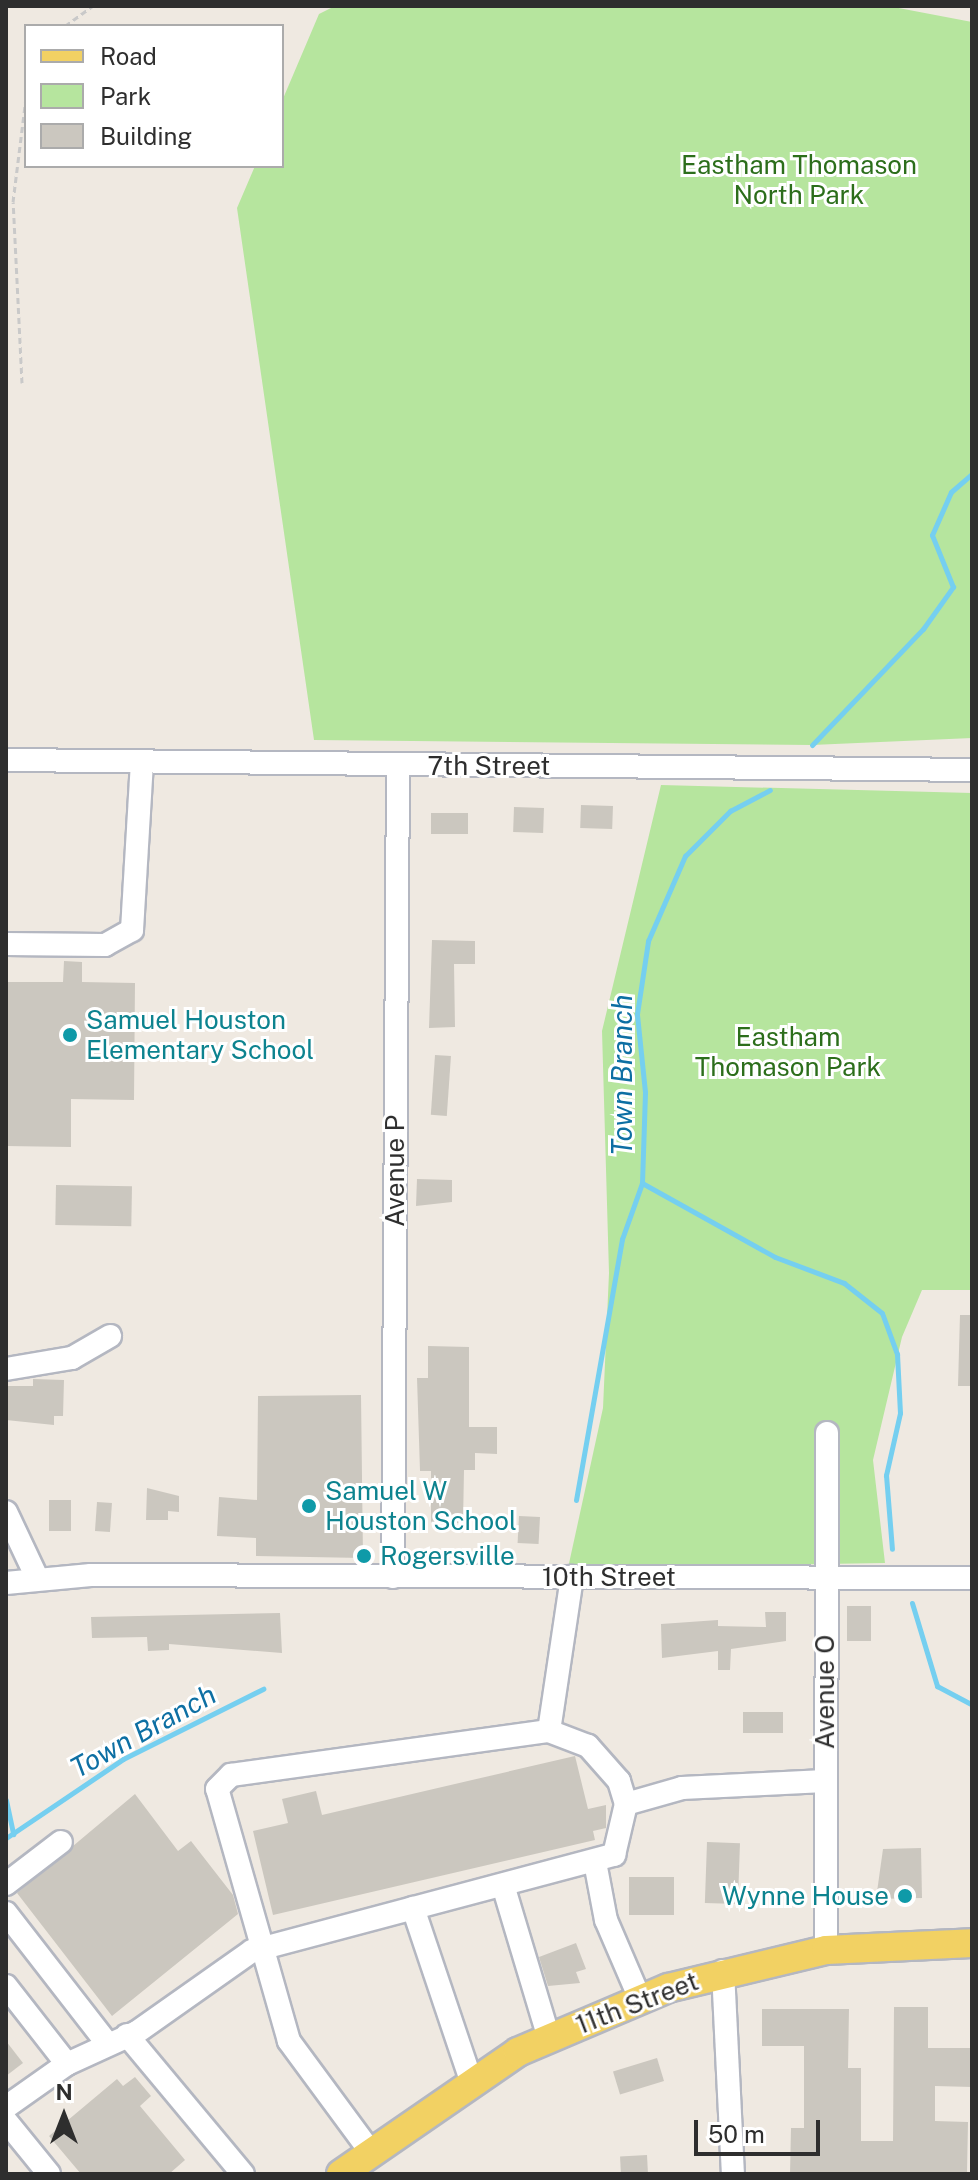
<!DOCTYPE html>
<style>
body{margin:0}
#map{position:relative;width:978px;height:2180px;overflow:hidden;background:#efe9e1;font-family:"Public Sans",sans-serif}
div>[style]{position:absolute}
.green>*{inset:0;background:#b6e59e}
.stream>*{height:5px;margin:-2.5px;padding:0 2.5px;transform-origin:2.5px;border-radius:2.5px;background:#75cff0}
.building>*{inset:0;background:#cbc7bf;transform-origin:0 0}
.path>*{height:3px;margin-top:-1.5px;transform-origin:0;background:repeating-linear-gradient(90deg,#c9c9c9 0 6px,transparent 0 10px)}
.roads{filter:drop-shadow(2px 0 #b4b7c1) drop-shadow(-2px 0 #b4b7c1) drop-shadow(0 2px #b4b7c1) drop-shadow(0 -2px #b4b7c1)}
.minor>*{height:22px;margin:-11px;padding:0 11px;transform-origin:11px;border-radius:11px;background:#fff}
.major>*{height:28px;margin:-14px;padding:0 14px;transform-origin:14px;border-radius:14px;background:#f2d163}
.dots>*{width:22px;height:22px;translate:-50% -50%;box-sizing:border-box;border:4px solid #fff;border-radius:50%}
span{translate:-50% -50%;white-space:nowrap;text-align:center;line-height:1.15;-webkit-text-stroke:6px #fff;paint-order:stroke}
.park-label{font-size:26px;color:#2c6e1b}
.street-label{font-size:26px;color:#2e2e2e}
.culture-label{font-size:26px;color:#0d838f}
.left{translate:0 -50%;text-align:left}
.right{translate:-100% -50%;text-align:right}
.water-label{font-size:28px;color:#0d6fa3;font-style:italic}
.frame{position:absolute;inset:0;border:8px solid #2e2e2e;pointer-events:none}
.legend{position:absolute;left:24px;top:24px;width:260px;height:144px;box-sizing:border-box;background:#fff;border:2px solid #ababab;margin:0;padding:10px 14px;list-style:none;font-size:24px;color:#2e2e2e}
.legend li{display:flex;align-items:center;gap:16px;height:40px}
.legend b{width:40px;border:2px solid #ababab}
.north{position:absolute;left:24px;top:2076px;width:80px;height:80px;-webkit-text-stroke:6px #fff;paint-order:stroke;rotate:0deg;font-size:22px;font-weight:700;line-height:32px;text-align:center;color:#2e2e2e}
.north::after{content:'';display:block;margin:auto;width:28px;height:36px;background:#2e2e2e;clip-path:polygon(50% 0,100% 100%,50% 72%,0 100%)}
.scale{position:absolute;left:694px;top:2120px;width:126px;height:36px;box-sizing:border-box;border:4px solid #2e2e2e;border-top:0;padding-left:10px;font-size:24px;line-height:28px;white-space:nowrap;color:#2e2e2e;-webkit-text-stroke:6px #fff;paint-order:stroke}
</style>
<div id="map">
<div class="green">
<i style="clip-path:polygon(335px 6px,888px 6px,972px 22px,972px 738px,812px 745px,314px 740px,237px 208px,255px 166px,282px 166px,282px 101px,319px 14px)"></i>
<i style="clip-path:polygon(661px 785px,972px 793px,972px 1290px,922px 1290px,902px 1337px,873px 1460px,885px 1563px,568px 1568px,603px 1408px,609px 1273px,602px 1031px)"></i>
</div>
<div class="stream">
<i style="left:812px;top:745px;width:161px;rotate:-46.3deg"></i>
<i style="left:923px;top:629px;width:52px;rotate:-54.5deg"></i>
<i style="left:953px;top:587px;width:56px;rotate:-112deg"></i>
<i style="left:932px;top:535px;width:47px;rotate:-66.2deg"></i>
<i style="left:951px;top:492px;width:28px;rotate:-41deg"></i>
<i style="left:642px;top:1183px;width:152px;rotate:29.1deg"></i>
<i style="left:775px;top:1257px;width:74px;rotate:20.6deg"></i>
<i style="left:844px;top:1283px;width:48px;rotate:38.3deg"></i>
<i style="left:882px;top:1313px;width:44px;rotate:69.9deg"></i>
<i style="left:897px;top:1354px;width:59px;rotate:87.1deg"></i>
<i style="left:900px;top:1413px;width:64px;rotate:102.7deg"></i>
<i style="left:886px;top:1475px;width:74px;rotate:85.4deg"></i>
<i style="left:576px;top:1500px;width:265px;rotate:-80deg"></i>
<i style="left:622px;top:1239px;width:59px;rotate:-70.3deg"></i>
<i style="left:642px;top:1183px;width:91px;rotate:-88.1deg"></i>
<i style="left:645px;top:1092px;width:78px;rotate:-95.9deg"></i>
<i style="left:637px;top:1014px;width:74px;rotate:-81.4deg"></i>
<i style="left:648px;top:941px;width:93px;rotate:-66.5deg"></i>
<i style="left:685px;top:856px;width:64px;rotate:-45deg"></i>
<i style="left:730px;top:811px;width:45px;rotate:-27.7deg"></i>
<i style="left:912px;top:1603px;width:87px;rotate:73.2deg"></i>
<i style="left:937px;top:1686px;width:40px;rotate:28deg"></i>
<i style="left:6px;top:1800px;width:35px;rotate:78deg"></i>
<i style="left:6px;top:1838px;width:141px;rotate:-34deg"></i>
<i style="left:123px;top:1759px;width:157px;rotate:-26.6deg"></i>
</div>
<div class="building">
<i style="left:581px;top:805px;width:32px;height:23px;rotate:2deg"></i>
<i style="left:514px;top:807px;width:30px;height:25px;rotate:2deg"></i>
<i style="left:431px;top:813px;width:37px;height:21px"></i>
<i style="clip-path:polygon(432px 940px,475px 941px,475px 964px,454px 964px,455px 1027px,429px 1028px)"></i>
<i style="clip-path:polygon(64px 961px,82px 962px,82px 982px,135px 983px,134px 1100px,71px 1099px,71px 1147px,6px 1146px,6px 982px,63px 982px)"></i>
<i style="left:435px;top:1055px;width:16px;height:60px;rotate:4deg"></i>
<i style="clip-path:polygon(417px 1179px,452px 1180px,452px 1202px,416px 1206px)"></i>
<i style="left:56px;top:1185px;width:76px;height:40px;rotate:1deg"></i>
<i style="clip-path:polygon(960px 1315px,972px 1315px,972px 1386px,958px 1386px)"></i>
<i style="clip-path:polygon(428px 1346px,469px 1347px,469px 1427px,497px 1427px,497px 1454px,475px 1453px,475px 1470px,464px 1470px,463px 1523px,431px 1523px,431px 1471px,420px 1471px,417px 1378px,428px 1378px)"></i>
<i style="clip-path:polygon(33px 1379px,64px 1380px,63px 1416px,54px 1416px,54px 1425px,6px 1420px,6px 1386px,33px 1386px)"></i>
<i style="clip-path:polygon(361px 1395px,363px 1558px,256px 1556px,256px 1538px,217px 1536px,219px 1497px,257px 1500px,258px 1396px)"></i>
<i style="clip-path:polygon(147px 1488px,179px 1496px,179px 1512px,168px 1511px,168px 1520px,146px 1520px)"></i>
<i style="left:49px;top:1500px;width:22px;height:31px"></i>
<i style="left:97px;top:1502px;width:15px;height:29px;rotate:4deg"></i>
<i style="left:519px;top:1516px;width:21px;height:27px;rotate:3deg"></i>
<i style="left:871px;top:1606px;width:35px;height:24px;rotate:90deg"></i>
<i style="clip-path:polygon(765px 1612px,786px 1612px,786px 1641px,731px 1649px,730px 1670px,718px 1670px,718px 1651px,662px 1658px,661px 1624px,718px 1620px,718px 1626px,766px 1627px)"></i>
<i style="clip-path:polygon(280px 1613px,282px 1653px,169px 1644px,169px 1650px,148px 1651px,147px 1637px,92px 1638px,91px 1617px)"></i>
<i style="left:783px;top:1712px;width:21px;height:40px;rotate:90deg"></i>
<i style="clip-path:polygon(575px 1756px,588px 1809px,606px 1805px,606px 1828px,593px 1831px,595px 1840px,273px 1915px,253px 1831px,288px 1823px,282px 1799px,316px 1791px,322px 1815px)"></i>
<i style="clip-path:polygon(135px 1794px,178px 1851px,191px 1841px,233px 1895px,238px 1914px,112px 2016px,17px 1893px)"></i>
<i style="left:707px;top:1842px;width:33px;height:61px;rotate:2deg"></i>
<i style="clip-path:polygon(921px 1848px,922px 1898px,876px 1899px,883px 1849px)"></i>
<i style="left:629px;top:1877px;width:45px;height:38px"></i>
<i style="clip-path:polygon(576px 1943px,586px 1969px,576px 1972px,580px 1983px,548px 1986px,539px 1957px)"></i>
<i style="clip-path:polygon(894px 2007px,928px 2007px,928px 2048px,972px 2048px,972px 2087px,935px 2086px,935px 2121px,968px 2122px,967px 2174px,790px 2174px,791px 2128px,804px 2128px,804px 2046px,762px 2046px,762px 2009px,849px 2009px,848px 2068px,861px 2068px,861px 2141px,893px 2141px)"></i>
<i style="clip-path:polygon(6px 2041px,23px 2063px,6px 2076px)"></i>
<i style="left:657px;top:2058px;width:24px;height:46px;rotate:73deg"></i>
<i style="clip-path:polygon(135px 2077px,151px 2096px,140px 2106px,185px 2160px,169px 2174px,81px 2174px,49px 2136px,117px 2079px,123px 2086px)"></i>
<i style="left:647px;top:2155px;width:19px;height:27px;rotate:87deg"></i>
</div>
<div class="path">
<i style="left:65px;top:26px;width:34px;rotate:-36deg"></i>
<i style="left:22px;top:383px;width:181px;rotate:-92.8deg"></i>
<i style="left:13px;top:202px;width:106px;rotate:-82.9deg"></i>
</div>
<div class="roads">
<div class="minor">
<i style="left:6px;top:760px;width:966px;rotate:0.59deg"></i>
<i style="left:6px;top:944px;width:99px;rotate:0.6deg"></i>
<i style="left:105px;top:945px;width:31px;rotate:-29deg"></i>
<i style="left:132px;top:930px;width:168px;rotate:-86.6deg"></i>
<i style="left:6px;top:1369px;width:67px;rotate:-9.5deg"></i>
<i style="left:72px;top:1358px;width:44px;rotate:-30.1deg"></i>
<i style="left:6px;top:1512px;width:73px;rotate:64.8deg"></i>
<i style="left:393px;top:1577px;width:811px;rotate:-89.65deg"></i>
<i style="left:6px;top:1583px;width:85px;rotate:-5.4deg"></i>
<i style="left:91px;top:1575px;width:881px;rotate:0.2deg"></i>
<i style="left:626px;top:1804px;width:58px;rotate:-15.9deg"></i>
<i style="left:682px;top:1788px;width:143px;rotate:-2.8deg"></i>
<i style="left:595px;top:1862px;width:59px;rotate:79.3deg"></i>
<i style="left:606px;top:1920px;width:86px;rotate:66.7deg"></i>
<i style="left:6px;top:1884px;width:69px;rotate:-37.4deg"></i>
<i style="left:503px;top:1885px;width:160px;rotate:73.3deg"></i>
<i style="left:413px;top:1908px;width:182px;rotate:71.4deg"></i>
<i style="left:6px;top:1913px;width:163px;rotate:52.2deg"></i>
<i style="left:826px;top:1950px;width:517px;rotate:-89.89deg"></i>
<i style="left:723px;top:1971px;width:203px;rotate:87.2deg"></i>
<i style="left:6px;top:1986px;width:99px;rotate:52deg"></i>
<i style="left:127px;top:2035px;width:181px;rotate:50.2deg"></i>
<i style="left:6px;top:2107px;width:75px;rotate:-35.2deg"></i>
<i style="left:67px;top:2064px;width:77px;rotate:-24.6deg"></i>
<i style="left:137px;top:2032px;width:141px;rotate:-35.2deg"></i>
<i style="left:252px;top:1951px;width:375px;rotate:-14.9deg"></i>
<i style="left:614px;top:1855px;width:52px;rotate:-76.8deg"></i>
<i style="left:626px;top:1804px;width:24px;rotate:-107deg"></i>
<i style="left:619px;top:1781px;width:47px;rotate:-131.5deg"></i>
<i style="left:588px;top:1746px;width:42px;rotate:-159deg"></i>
<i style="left:6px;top:2121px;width:68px;rotate:50.9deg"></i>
<i style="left:370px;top:2151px;width:137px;rotate:-126.4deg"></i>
<i style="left:289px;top:2041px;width:262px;rotate:-105.9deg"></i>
<i style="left:217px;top:1789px;width:20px;rotate:-45deg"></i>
<i style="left:231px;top:1775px;width:321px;rotate:-7.9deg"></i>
<i style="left:549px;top:1731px;width:156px;rotate:-81.5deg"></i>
</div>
<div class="major">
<i style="left:341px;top:2174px;width:215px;rotate:-34.6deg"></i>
<i style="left:518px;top:2052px;width:163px;rotate:-23.1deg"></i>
<i style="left:668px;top:1988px;width:163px;rotate:-13.5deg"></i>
<i style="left:826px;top:1950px;width:146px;rotate:-2.7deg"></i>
</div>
</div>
<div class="dots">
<i style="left:70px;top:1035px;background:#0f9aa8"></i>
<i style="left:309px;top:1506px;background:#0f9aa8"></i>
<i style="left:364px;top:1556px;background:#0f9aa8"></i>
<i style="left:905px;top:1896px;background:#0f9aa8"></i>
</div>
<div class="park-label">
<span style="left:799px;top:180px">Eastham Thomason<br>North Park</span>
<span style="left:788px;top:1052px">Eastham<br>Thomason Park</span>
</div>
<div class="street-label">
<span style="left:489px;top:766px">7th Street</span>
<span style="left:395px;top:1171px;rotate:-90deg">Avenue P</span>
<span style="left:609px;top:1577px">10th Street</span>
<span style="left:825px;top:1692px;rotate:-90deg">Avenue O</span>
<span style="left:637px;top:2003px;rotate:-21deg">11th Street</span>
</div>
<div class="culture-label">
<span class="left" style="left:86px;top:1035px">Samuel Houston<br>Elementary School</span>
<span class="left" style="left:325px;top:1506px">Samuel W<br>Houston School</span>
<span class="left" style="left:380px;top:1556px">Rogersville</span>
<span class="right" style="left:889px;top:1896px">Wynne House</span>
</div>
<div class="water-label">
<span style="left:622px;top:1075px;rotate:-90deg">Town Branch</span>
<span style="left:143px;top:1731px;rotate:-29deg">Town Branch</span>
</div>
<div class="frame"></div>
<ul class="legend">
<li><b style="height:10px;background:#f2d163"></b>Road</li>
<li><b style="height:22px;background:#b6e59e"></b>Park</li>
<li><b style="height:22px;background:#cbc7bf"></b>Building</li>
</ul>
<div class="north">N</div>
<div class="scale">50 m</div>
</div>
